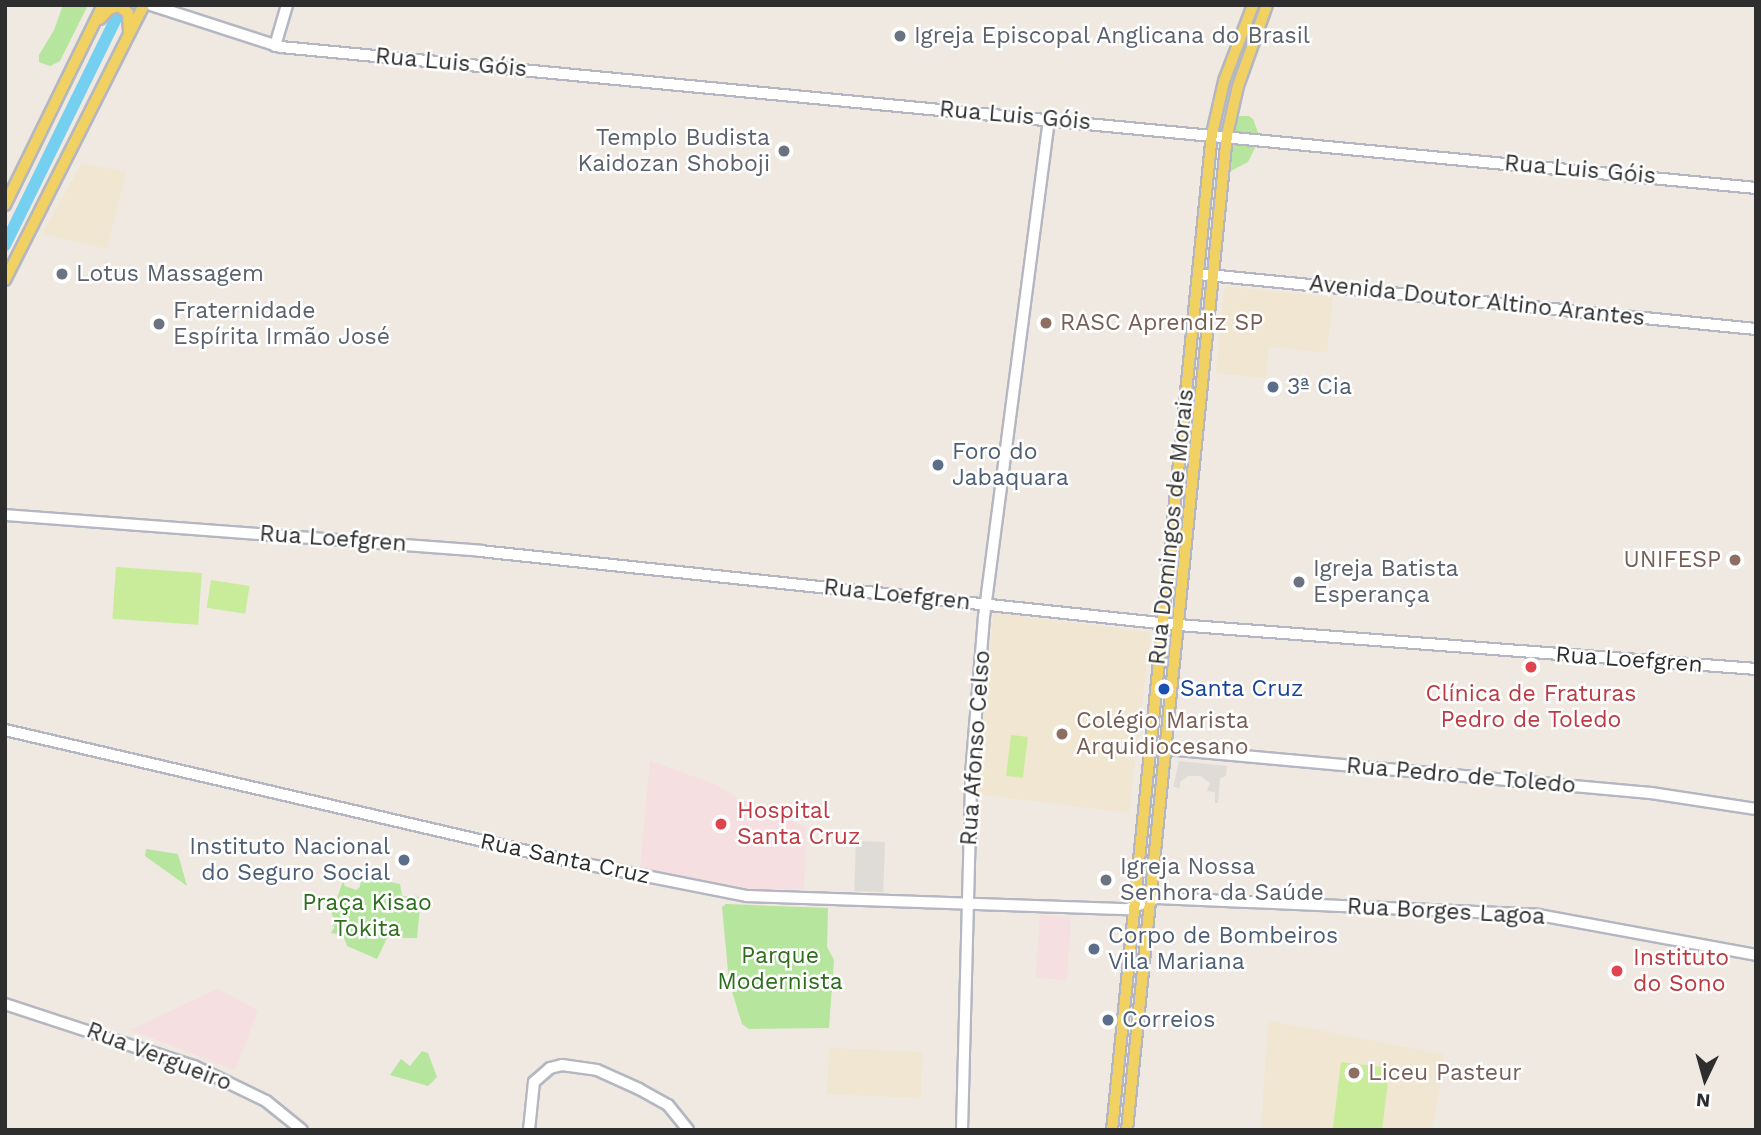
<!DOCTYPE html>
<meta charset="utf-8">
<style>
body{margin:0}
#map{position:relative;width:1761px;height:1135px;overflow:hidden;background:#efe9e1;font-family:"Work Sans",sans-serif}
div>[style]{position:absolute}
.education>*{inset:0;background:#f0e6d1;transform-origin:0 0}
.medical>*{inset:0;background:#f5dfe0;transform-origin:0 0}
.green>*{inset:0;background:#b6e59e}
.pitch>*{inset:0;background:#c9ec9a;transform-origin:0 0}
.plaza>*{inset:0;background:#dfdcd8;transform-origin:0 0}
.river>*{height:12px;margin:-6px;padding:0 6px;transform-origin:6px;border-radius:6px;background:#75cff0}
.roads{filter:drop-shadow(2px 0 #b4b7c1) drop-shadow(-2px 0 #b4b7c1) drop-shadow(0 2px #b4b7c1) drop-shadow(0 -2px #b4b7c1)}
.secondary>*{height:10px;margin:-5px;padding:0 5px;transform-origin:5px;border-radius:5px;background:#fff}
.primary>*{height:10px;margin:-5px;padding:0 5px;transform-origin:5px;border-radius:5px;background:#f2d163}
.dots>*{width:19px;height:19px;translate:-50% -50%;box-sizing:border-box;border:4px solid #fff;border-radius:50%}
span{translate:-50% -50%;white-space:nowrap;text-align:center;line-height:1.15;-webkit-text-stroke:5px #fff;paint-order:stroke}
.worship-label{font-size:23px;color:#5b616d}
.left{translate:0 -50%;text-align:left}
.right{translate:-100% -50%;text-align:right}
.street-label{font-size:23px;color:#2e2e2e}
.education-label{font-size:23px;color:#785e54}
.service-label{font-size:23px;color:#4e5e75}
.transit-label{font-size:23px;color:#164399}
.health-label{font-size:23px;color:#be3a42}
.park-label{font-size:23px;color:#2c6e1b}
.frame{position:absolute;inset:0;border:7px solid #2e2e2e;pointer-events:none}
.north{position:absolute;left:1670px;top:1044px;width:70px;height:70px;-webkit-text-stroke:5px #fff;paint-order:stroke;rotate:185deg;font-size:19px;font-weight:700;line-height:28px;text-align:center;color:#2e2e2e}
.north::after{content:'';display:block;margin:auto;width:24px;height:32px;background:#2e2e2e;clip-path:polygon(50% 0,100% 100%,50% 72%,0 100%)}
</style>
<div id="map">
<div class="education">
<i style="clip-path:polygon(82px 163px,126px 172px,107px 249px,42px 234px)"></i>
<i style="clip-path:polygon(1227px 287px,1333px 297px,1327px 353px,1269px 347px,1266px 378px,1216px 373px,1224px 289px)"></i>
<i style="left:994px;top:613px;width:158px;height:182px;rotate:7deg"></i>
<i style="clip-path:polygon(1271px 1021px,1442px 1054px,1445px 1060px,1432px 1130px,1261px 1130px,1268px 1023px)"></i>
<i style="clip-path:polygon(832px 1048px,922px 1052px,921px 1098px,827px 1094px,829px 1049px)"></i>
</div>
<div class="medical">
<i style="clip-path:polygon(650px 761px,717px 785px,739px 799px,806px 827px,804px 889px,760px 890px,640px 868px)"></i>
<i style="left:1040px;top:915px;width:31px;height:63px;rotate:4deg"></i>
<i style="clip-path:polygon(217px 989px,258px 1010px,235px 1070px,131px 1030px)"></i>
</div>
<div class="green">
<i style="clip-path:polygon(63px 5px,88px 5px,60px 61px,50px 66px,39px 62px,39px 55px,54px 30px)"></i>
<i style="clip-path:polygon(1233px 116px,1249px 116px,1253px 119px,1260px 138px,1248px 162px,1227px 173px)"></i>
<i style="clip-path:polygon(146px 849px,178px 854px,187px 886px,145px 856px)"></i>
<i style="clip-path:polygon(361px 876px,400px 884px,402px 896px,421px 897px,417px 938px,387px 938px,377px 959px,347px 946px,343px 935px,331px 933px,334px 928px,332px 913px,343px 881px,345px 886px,356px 890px,360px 887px)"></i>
<i style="clip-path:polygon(726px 904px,828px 908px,827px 947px,834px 960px,829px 1028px,749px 1029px,742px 1024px,729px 982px,722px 907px)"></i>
<i style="clip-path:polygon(422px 1051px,428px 1053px,437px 1077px,428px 1086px,390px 1075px,401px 1059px,410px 1066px)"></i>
</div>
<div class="pitch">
<i style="left:116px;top:567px;width:86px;height:52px;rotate:4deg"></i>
<i style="left:211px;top:580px;width:39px;height:28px;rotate:9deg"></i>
<i style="left:1011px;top:735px;width:17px;height:41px;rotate:7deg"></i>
<i style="left:1341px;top:1062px;width:49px;height:68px;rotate:7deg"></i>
</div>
<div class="plaza">
<i style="clip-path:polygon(1179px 761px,1227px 766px,1226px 776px,1220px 778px,1218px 803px,1215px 803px,1215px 792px,1207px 791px,1210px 783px,1200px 776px,1188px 776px,1180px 782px,1180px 788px,1173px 787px)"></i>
<i style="left:856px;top:841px;width:29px;height:50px;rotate:2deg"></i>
</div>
<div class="river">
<i style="left:5px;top:245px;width:253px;rotate:-63.9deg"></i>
</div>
<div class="roads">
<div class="secondary">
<i style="left:151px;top:5px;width:137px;rotate:17.9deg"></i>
<i style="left:281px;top:47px;width:1482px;rotate:5.46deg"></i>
<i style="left:275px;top:46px;width:43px;rotate:-73.7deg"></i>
<i style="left:1198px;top:274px;width:561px;rotate:5.63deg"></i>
<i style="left:5px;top:515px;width:476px;rotate:4.3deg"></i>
<i style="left:480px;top:551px;width:702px;rotate:6.05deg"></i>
<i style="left:1178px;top:625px;width:580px;rotate:4.35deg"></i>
<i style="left:5px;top:730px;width:575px;rotate:13.07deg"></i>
<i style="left:565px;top:860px;width:186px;rotate:11.2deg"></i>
<i style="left:747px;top:896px;width:381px;rotate:2deg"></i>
<i style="left:1128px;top:909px;width:31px;rotate:-21deg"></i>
<i style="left:1157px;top:898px;width:382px;rotate:2.5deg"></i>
<i style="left:1539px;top:915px;width:221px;rotate:10.4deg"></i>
<i style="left:1166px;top:749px;width:487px;rotate:5.2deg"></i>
<i style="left:1651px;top:793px;width:106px;rotate:8.7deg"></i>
<i style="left:5px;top:1004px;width:199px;rotate:18.2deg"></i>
<i style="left:194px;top:1066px;width:80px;rotate:25.9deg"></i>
<i style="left:266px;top:1101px;width:46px;rotate:38.9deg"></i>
<i style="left:529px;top:1130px;width:48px;rotate:-84.1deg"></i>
<i style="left:534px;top:1082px;width:21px;rotate:-41deg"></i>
<i style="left:550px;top:1068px;width:12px;rotate:-14deg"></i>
<i style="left:562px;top:1065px;width:35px;rotate:8deg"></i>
<i style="left:597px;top:1070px;width:46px;rotate:24.3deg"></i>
<i style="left:639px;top:1089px;width:33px;rotate:29deg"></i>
<i style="left:668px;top:1105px;width:32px;rotate:51deg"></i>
<i style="left:962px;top:1130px;width:355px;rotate:-88.5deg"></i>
<i style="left:971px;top:775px;width:159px;rotate:-85.3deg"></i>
<i style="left:984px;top:617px;width:502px;rotate:-82.56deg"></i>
</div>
<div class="primary">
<i style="left:100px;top:19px;width:13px;rotate:-48deg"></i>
<i style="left:109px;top:9px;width:10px;rotate:-17deg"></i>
<i style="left:119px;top:6px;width:11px;rotate:38deg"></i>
<i style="left:128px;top:13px;width:18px;rotate:87deg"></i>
<i style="left:5px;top:205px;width:223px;rotate:-63.9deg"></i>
<i style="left:5px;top:280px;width:308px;rotate:-63.2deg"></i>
<i style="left:1112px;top:1130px;width:1001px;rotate:-84.27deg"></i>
<i style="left:1212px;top:134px;width:54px;rotate:-77.2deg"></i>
<i style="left:1224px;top:81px;width:81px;rotate:-69.1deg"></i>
<i style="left:1127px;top:1130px;width:1000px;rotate:-84.26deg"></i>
<i style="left:1227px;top:135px;width:50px;rotate:-77.3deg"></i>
<i style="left:1238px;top:86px;width:86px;rotate:-70.3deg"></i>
</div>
</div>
<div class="dots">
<i style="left:900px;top:36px;background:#6b7280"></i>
<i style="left:784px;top:151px;background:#6b7280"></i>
<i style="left:62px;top:274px;background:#6b7280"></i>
<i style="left:1046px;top:323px;background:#8d6e63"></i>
<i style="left:159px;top:324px;background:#6b7280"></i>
<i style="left:1273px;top:387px;background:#5c6f8a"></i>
<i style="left:938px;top:465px;background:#5c6f8a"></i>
<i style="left:1735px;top:560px;background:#8d6e63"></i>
<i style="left:1299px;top:582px;background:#6b7280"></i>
<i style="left:1531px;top:667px;background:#e0444e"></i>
<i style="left:1164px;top:689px;background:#1a4fb4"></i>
<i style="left:1062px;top:734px;background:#8d6e63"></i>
<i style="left:721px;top:824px;background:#e0444e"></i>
<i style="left:404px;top:860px;background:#5c6f8a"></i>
<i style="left:1106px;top:880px;background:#6b7280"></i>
<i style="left:1094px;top:949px;background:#5c6f8a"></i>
<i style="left:1617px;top:971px;background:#e0444e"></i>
<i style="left:1108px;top:1020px;background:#5c6f8a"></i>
<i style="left:1354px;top:1073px;background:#8d6e63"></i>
</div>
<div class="worship-label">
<span class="left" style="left:914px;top:36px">Igreja Episcopal Anglicana do Brasil</span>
<span class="right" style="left:770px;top:151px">Templo Budista<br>Kaidozan Shoboji</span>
<span class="left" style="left:76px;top:274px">Lotus Massagem</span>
<span class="left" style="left:173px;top:324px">Fraternidade<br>Espírita Irmão José</span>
<span class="left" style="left:1313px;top:582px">Igreja Batista<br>Esperança</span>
<span class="left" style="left:1120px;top:880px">Igreja Nossa<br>Senhora da Saúde</span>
</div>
<div class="street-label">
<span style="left:451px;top:63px;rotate:5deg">Rua Luis Góis</span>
<span style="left:1015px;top:116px;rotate:5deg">Rua Luis Góis</span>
<span style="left:1580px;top:170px;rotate:5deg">Rua Luis Góis</span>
<span style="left:1477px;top:301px;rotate:6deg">Avenida Doutor Altino Arantes</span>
<span style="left:1172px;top:527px;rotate:-84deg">Rua Domingos de Morais</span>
<span style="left:333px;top:539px;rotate:4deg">Rua Loefgren</span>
<span style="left:897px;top:595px;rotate:6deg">Rua Loefgren</span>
<span style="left:1629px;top:660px;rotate:4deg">Rua Loefgren</span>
<span style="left:976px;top:748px;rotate:-86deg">Rua Afonso Celso</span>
<span style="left:1461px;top:776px;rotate:5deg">Rua Pedro de Toledo</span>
<span style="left:565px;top:859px;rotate:12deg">Rua Santa Cruz</span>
<span style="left:1446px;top:912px;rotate:3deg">Rua Borges Lagoa</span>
<span style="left:159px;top:1057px;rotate:21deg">Rua Vergueiro</span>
</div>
<div class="education-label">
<span class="left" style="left:1060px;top:323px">RASC Aprendiz SP</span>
<span class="right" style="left:1721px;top:560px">UNIFESP</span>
<span class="left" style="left:1076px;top:734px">Colégio Marista<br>Arquidiocesano</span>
<span class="left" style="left:1368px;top:1073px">Liceu Pasteur</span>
</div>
<div class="service-label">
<span class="left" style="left:1287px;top:387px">3ª Cia</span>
<span class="left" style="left:952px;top:465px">Foro do<br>Jabaquara</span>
<span class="right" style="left:390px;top:860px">Instituto Nacional<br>do Seguro Social</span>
<span class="left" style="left:1108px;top:949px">Corpo de Bombeiros<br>Vila Mariana</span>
<span class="left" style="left:1122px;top:1020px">Correios</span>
</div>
<div class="transit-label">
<span class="left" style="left:1180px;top:689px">Santa Cruz</span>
</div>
<div class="health-label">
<span style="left:1531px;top:707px">Clínica de Fraturas<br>Pedro de Toledo</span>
<span class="left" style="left:737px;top:824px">Hospital<br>Santa Cruz</span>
<span class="left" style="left:1633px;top:971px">Instituto<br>do Sono</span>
</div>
<div class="park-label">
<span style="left:367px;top:916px">Praça Kisao<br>Tokita</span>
<span style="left:780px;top:969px">Parque<br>Modernista</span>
</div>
<div class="frame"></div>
<div class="north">N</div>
</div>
